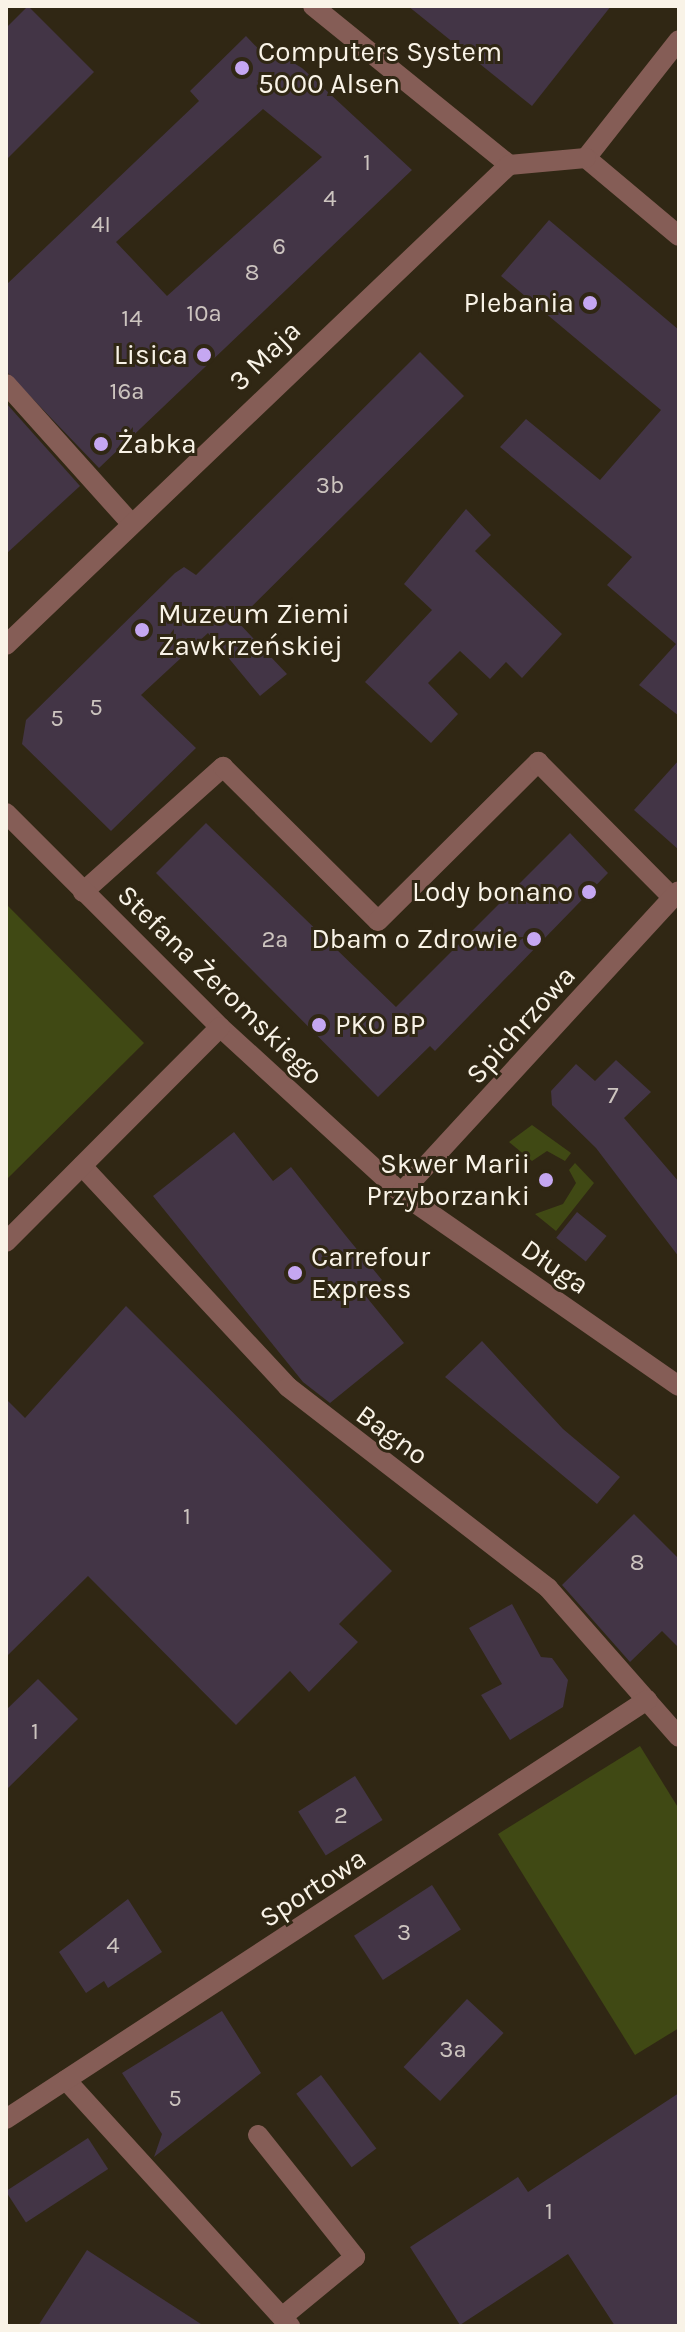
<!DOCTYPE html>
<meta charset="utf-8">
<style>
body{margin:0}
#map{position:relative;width:685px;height:2332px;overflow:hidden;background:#302714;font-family:Karla,sans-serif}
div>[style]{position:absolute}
.green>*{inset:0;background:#404914}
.building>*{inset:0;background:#433546;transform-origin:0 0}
.service>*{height:20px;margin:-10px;padding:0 10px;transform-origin:10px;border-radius:10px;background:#855d56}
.minor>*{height:20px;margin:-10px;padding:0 10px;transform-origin:10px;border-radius:10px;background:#855d56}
.dots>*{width:22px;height:22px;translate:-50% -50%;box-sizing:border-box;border:4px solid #302714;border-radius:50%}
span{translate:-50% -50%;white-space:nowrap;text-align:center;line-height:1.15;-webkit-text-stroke:6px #302714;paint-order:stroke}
.number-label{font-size:24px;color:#ccc4bf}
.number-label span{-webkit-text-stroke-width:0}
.poi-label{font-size:28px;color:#f9f3e7}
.left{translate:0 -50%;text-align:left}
.right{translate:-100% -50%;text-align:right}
.street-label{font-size:28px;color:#f9f3e7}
.frame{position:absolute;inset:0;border:8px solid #f9f3e7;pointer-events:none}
</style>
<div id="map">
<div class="green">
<i style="clip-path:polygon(6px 904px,144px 1043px,6px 1180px)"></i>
<i style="clip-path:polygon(532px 1125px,571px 1153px,565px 1161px,547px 1151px,532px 1161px,509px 1142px)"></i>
<i style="clip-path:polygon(575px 1163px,594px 1183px,556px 1231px,535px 1214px,563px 1204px,576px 1183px,569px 1170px)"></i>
<i style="clip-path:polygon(640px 1746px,679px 1809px,679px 2028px,635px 2055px,498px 1834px)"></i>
</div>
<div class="building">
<i style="clip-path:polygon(28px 6px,94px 72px,6px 160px,6px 28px)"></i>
<i style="clip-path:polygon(408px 6px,611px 6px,532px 106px)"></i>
<i style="clip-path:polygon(evenodd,246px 36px,271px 62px,280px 55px,302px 68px,412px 170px,99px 468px,6px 371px,6px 285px,199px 101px,190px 91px,246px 36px,263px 109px,322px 157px,167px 296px,116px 242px,263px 109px)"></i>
<i style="clip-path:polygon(549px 220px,679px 330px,679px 716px,639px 685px,676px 644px,607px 585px,632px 557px,500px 447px,526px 419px,600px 480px,661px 410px,501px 276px)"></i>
<i style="clip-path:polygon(420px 352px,464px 396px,237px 621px,287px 674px,260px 696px,208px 633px,141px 695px,196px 748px,111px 831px,22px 744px,26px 720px,175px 573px,184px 567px,196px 575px)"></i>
<i style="clip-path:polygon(6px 403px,80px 486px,6px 554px)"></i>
<i style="clip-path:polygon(466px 509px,491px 535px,475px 551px,562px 634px,522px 678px,506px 662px,490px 679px,460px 651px,428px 683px,458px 714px,431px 743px,365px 682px,432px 610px,404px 584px)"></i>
<i style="clip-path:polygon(679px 760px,679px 850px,634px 810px)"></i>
<i style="clip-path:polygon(206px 823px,396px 1007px,570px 833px,608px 873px,435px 1051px,430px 1046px,378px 1097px,156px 873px)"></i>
<i style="clip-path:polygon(616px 1060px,651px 1092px,624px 1118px,679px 1182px,679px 1257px,596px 1148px,552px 1105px,551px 1091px,576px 1064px,595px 1081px)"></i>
<i style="clip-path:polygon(234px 1132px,273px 1181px,291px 1167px,346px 1236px,382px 1280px,364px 1294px,404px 1343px,330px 1403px,303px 1382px,153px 1196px)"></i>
<i style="left:577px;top:1212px;width:38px;height:33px;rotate:39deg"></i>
<i style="clip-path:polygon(126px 1306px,392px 1571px,339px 1624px,358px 1642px,309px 1692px,290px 1671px,236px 1725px,88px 1576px,6px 1657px,6px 1399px,25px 1418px)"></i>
<i style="clip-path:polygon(482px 1341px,563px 1429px,620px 1477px,597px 1504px,445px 1377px)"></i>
<i style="clip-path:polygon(634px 1514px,679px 1559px,679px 1648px,662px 1631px,630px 1662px,562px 1585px)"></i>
<i style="clip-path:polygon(512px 1604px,541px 1657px,552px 1658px,568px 1680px,563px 1707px,510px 1740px,481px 1695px,502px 1684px,469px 1628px)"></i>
<i style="clip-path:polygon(38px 1679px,78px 1719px,6px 1790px,6px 1710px)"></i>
<i style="left:355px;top:1776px;width:52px;height:67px;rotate:58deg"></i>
<i style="left:432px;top:1885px;width:53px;height:93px;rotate:57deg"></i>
<i style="clip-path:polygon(128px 1899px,162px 1952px,108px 1988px,104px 1981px,86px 1993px,59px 1952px)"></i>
<i style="left:467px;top:1999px;width:50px;height:93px;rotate:43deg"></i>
<i style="clip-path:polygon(222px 2011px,261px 2073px,154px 2157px,162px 2134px,122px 2073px)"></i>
<i style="left:321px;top:2075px;width:92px;height:31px;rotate:53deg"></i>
<i style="clip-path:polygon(679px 2093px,679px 2326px,615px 2326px,568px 2254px,460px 2325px,410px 2247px,518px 2177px,528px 2192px)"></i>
<i style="left:88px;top:2138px;width:37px;height:98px;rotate:57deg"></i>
<i style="clip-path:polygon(87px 2250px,204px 2326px,38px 2326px)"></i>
</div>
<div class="service">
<i style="left:6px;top:384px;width:186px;rotate:48.1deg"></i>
<i style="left:83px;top:892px;width:188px;rotate:-41.8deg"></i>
<i style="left:223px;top:767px;width:218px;rotate:44.8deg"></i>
<i style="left:378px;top:921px;width:226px;rotate:-44.8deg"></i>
<i style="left:538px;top:762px;width:192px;rotate:45.2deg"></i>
<i style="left:66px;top:2080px;width:333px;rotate:47.7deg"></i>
<i style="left:258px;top:2135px;width:156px;rotate:51.5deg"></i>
<i style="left:355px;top:2257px;width:94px;rotate:140.6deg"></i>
</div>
<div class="minor">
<i style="left:313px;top:6px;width:252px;rotate:39deg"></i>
<i style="left:586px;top:158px;width:150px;rotate:-51.8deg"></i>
<i style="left:586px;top:158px;width:121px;rotate:40deg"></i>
<i style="left:6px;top:645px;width:695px;rotate:-43.66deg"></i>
<i style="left:509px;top:165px;width:77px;rotate:-5.2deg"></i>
<i style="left:6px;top:813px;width:303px;rotate:45deg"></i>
<i style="left:220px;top:1027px;width:246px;rotate:42.5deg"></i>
<i style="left:401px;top:1193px;width:338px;rotate:34.8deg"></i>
<i style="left:82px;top:1166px;width:302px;rotate:47deg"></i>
<i style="left:288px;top:1387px;width:329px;rotate:37.7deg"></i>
<i style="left:548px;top:1588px;width:198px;rotate:48.7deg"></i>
<i style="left:401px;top:1193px;width:410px;rotate:-47.4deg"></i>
<i style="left:6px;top:1242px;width:303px;rotate:-45.1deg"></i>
<i style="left:6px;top:2119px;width:766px;rotate:-33.17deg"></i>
</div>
<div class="dots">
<i style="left:242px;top:68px;background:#c5a7f1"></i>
<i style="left:590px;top:303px;background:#c5a7f1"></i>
<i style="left:204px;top:355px;background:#c5a7f1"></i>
<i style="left:101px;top:444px;background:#c5a7f1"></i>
<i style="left:142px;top:630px;background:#c5a7f1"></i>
<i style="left:589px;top:892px;background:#c5a7f1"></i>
<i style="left:534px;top:939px;background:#c5a7f1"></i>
<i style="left:319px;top:1025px;background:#c5a7f1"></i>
<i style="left:546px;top:1180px;background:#c5a7f1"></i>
<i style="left:295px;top:1273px;background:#c5a7f1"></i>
</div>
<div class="number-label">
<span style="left:367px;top:163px">1</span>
<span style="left:330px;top:199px">4</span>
<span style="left:101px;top:225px">4I</span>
<span style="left:279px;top:247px">6</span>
<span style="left:252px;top:273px">8</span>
<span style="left:204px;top:314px">10a</span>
<span style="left:132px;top:319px">14</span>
<span style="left:127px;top:392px">16a</span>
<span style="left:330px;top:486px">3b</span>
<span style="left:96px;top:708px">5</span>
<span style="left:57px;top:719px">5</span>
<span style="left:275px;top:940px">2a</span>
<span style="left:613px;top:1096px">7</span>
<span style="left:187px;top:1517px">1</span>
<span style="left:637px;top:1563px">8</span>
<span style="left:35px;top:1732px">1</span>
<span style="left:341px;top:1816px">2</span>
<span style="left:404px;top:1933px">3</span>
<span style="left:113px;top:1946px">4</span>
<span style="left:453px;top:2050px">3a</span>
<span style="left:175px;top:2099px">5</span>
<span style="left:549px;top:2212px">1</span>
</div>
<div class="poi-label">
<span class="left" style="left:258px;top:68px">Computers System<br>5000 Alsen</span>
<span class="right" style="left:574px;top:303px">Plebania</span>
<span class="right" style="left:188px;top:355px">Lisica</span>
<span class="left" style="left:117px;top:444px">Żabka</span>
<span class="left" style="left:158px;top:630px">Muzeum Ziemi<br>Zawkrzeńskiej</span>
<span class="right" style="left:573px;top:892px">Lody bonano</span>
<span class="right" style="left:518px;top:939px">Dbam o Zdrowie</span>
<span class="left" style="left:335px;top:1025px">PKO BP</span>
<span class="right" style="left:530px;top:1180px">Skwer Marii<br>Przyborzanki</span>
<span class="left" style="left:311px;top:1273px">Carrefour<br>Express</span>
</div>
<div class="street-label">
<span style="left:265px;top:356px;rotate:-44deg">3 Maja</span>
<span style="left:220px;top:985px;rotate:44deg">Stefana Żeromskiego</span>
<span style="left:521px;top:1025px;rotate:-48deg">Spichrzowa</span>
<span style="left:555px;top:1267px;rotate:34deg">Długa</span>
<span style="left:392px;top:1435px;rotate:36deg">Bagno</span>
<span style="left:313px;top:1888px;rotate:-33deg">Sportowa</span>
</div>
<div class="frame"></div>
</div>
